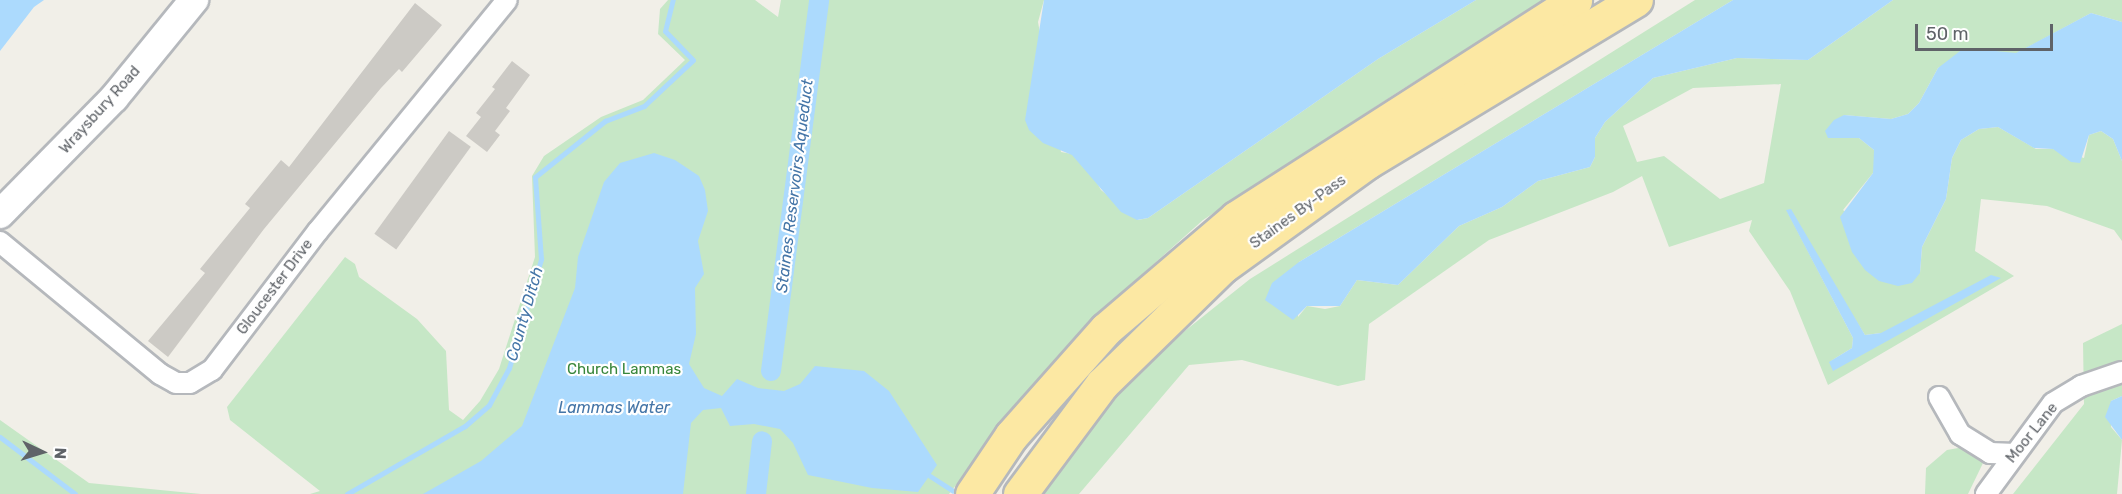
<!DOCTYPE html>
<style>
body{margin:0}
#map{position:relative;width:2122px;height:494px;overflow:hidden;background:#f1efe8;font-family:Rubik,sans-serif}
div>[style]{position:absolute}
.green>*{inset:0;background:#c6e7c6}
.water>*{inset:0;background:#acdafd}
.stream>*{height:5px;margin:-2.5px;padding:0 2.5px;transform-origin:2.5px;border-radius:2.5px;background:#acdafd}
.canal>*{height:20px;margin:-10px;padding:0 10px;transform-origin:10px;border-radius:10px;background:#acdafd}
.building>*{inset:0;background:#cccac5;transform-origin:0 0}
.roads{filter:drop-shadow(2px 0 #b5b8bc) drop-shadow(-2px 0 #b5b8bc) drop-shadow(0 2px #b5b8bc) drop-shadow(0 -2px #b5b8bc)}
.minor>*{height:20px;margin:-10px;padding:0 10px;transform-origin:10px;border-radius:10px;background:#fff}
.secondary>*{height:28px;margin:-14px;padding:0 14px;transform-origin:14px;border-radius:14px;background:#fff}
.trunk>*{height:33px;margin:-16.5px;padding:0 16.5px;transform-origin:16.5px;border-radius:16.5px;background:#fce8a3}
span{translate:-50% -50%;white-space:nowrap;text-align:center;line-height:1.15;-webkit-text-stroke:4.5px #fff;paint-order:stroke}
.street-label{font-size:15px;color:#5f6368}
.park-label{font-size:15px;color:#38863b}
.water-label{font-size:16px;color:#4475a7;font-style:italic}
.north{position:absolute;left:12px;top:422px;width:60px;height:60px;-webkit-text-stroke:4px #fff;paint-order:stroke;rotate:94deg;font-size:16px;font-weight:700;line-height:24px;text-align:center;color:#5f6368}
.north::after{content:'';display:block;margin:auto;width:21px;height:27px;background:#5f6368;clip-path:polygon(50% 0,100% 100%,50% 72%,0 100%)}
.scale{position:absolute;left:1915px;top:24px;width:138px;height:27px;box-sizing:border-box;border:3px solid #5f6368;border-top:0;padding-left:8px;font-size:18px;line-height:21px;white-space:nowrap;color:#5f6368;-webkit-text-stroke:4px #fff;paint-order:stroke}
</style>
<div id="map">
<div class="green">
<i style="clip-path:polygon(668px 0,755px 0,778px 17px,781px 0,1044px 0,1038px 22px,1061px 152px,1072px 154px,1091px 172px,1101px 190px,1138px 220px,1148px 218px,1378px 59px,1476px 0,1547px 0,1401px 90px,1203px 220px,1137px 279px,1032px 386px,949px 494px,310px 494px,320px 491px,230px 420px,227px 407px,345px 257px,355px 264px,359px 277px,417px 319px,446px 351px,449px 410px,463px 420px,480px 401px,499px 369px,535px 257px,532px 176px,544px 156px,601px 117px,643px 100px,685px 60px,658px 34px,660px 9px)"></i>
<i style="clip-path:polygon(evenodd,1695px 0,1733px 0,1299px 262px,1298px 317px,1307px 306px,1325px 309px,1340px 306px,1357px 280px,1398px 285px,1459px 226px,1502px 207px,1538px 181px,1590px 167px,1595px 157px,1595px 138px,1605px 122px,1653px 78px,1737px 58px,1808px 60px,1893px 0,2122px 0,2122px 22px,2091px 13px,2017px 53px,1999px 54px,1978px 48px,1938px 68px,1919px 103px,1908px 114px,1891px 119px,1844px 115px,1828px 138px,1859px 138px,1874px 150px,1876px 161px,1873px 173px,1843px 210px,1920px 273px,1922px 247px,1946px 199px,1952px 158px,1961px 140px,1979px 129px,1998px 127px,2036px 149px,2053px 149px,2084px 158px,2089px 135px,2101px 131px,2113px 139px,2122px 161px,2122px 241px,2114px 230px,2047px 206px,1981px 199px,1975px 251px,2014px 276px,1828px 385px,1790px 291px,1749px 231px,1752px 220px,1669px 247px,1642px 176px,1613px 192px,1489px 240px,1369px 324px,1365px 380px,1338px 386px,1242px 360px,1189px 365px,1079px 494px,1039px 494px,1094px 419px,1176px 338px,1250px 279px,1695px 0,1781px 84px,1764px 183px,1720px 199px,1664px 156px,1637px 162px,1623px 126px,1693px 88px,1781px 84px,1695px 0,1787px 211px,1865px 335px,1881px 333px,1829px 362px,1852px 348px,1853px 338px,1787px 211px)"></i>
<i style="clip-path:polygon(2122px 324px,2122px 396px,2111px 401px,2111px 427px,2122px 440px,2117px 494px,2013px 494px,2084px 404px,2083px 343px)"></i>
<i style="clip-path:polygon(0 420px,89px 483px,201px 494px,0 494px)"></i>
<i style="clip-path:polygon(1964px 447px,1983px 463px,1968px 494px,1925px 494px,1926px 468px,1947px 450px)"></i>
</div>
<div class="water">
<i style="clip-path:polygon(0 0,44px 0,34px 7px,0 51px)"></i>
<i style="clip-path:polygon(1044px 0,1476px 0,1378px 59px,1148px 218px,1137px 220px,1121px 212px,1072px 155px,1043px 143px,1029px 130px,1025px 120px)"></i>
<i style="clip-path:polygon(1733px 0,1893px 0,1808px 60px,1737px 58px,1653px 78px,1605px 122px,1595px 138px,1595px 157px,1590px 167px,1538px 181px,1502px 207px,1459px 226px,1398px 285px,1357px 280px,1340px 306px,1307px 306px,1293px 320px,1265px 300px,1272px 283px,1299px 262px)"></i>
<i style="clip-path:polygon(2091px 13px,2122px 22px,2122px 161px,2113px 139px,2101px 131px,2089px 135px,2080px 163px,2071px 162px,2053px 149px,2034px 148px,1998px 127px,1979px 129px,1961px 140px,1952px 158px,1946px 199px,1922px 247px,1920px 273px,1912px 283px,1898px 286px,1879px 281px,1865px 270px,1852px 252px,1840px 217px,1873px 173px,1874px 150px,1859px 138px,1828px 138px,1825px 131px,1834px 120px,1844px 115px,1891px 119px,1908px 114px,1919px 103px,1938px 68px,1964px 48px,2016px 53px)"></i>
<i style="clip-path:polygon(654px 153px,675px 160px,699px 176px,705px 190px,708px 211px,698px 241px,704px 274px,695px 288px,696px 334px,689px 364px,704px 388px,722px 396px,737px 379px,758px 388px,784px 391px,800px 384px,815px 366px,864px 371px,889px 391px,937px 465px,918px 492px,872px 488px,808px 475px,793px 443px,780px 429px,754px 424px,730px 426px,721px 408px,703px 410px,691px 423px,683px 494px,423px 494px,481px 461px,522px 426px,575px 288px,578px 257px,604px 182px,620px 163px)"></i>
<i style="clip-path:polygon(1791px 209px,1865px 335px,1881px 333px,1991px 275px,2001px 278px,1833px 371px,1829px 362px,1852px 348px,1853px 338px,1786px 210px)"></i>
<i style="clip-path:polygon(2122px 396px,2122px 440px,2105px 417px,2111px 401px)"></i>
</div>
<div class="stream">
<i style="left:0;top:437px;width:94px;rotate:37.2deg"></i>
<i style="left:930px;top:476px;width:27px;rotate:33deg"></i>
<i style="left:347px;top:494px;width:136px;rotate:-30deg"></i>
<i style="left:465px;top:426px;width:32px;rotate:-41deg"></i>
<i style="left:489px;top:405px;width:42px;rotate:-61.6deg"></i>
<i style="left:509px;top:368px;width:114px;rotate:-73.6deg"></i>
<i style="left:541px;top:259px;width:82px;rotate:-94.2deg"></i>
<i style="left:535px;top:177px;width:90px;rotate:-38.7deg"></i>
<i style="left:605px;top:121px;width:42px;rotate:-21deg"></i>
<i style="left:644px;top:106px;width:67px;rotate:-43.2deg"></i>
<i style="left:693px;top:60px;width:40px;rotate:-134deg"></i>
<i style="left:665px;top:31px;width:32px;rotate:-76deg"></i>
</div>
<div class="canal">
<i style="left:771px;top:371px;width:374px;rotate:-82.6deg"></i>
<i style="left:756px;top:494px;width:53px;rotate:-83.5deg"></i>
</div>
<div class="building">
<i style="clip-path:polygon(415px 3px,442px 25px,402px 72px,399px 69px,381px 88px,264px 229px,168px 357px,148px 341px,205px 273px,200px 269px,250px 208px,245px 204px,281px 160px,289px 167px)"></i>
<i style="clip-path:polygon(512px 61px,530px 75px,506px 108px,510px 111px,495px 131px,500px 135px,487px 152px,466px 136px,481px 117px,476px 113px,495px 89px,492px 87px)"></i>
<i style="left:449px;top:131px;width:27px;height:127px;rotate:36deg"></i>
</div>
<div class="roads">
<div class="minor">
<i style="left:0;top:242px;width:207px;rotate:39.5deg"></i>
<i style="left:160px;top:374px;width:18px;rotate:29deg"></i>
<i style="left:176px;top:383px;width:14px"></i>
<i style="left:190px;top:383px;width:26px;rotate:-31deg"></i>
<i style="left:212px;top:370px;width:175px;rotate:-52.7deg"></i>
<i style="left:318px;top:231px;width:298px;rotate:-50.7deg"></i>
<i style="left:1939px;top:397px;width:43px;rotate:60.4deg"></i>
<i style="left:1960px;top:434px;width:36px;rotate:32deg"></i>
<i style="left:1990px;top:453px;width:25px;rotate:2deg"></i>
<i style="left:1986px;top:494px;width:113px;rotate:-53.6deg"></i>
<i style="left:2053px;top:403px;width:33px;rotate:-31deg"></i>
<i style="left:2081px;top:386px;width:43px;rotate:-18.9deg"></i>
</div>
<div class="secondary">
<i style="left:0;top:214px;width:163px;rotate:-45.5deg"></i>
<i style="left:114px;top:98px;width:127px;rotate:-50.8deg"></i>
</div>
<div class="trunk">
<i style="left:972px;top:494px;width:70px;rotate:-56.1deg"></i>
<i style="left:1011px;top:436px;width:143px;rotate:-48.4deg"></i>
<i style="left:1106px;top:329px;width:171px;rotate:-40.5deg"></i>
<i style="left:1236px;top:218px;width:403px;rotate:-32.7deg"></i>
<i style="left:1020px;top:494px;width:137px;rotate:-53.3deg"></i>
<i style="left:1102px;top:384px;width:169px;rotate:-44.3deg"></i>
<i style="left:1223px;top:266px;width:178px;rotate:-35.8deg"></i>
<i style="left:1367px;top:162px;width:314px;rotate:-31.1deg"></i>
</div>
</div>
<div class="street-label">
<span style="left:100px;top:110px;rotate:-48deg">Wraysbury Road</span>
<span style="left:1298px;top:212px;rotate:-36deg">Staines By-Pass</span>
<span style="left:275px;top:287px;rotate:-53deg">Gloucester Drive</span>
<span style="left:2032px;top:433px;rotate:-51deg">Moor Lane</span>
</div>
<div class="park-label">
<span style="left:624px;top:370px">Church Lammas</span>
</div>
<div class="water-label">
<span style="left:795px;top:186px;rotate:-83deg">Staines Reservoirs Aqueduct</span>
<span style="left:525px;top:314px;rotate:-74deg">County Ditch</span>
<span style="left:614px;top:408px">Lammas Water</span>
</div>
<div class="north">N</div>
<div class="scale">50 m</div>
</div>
